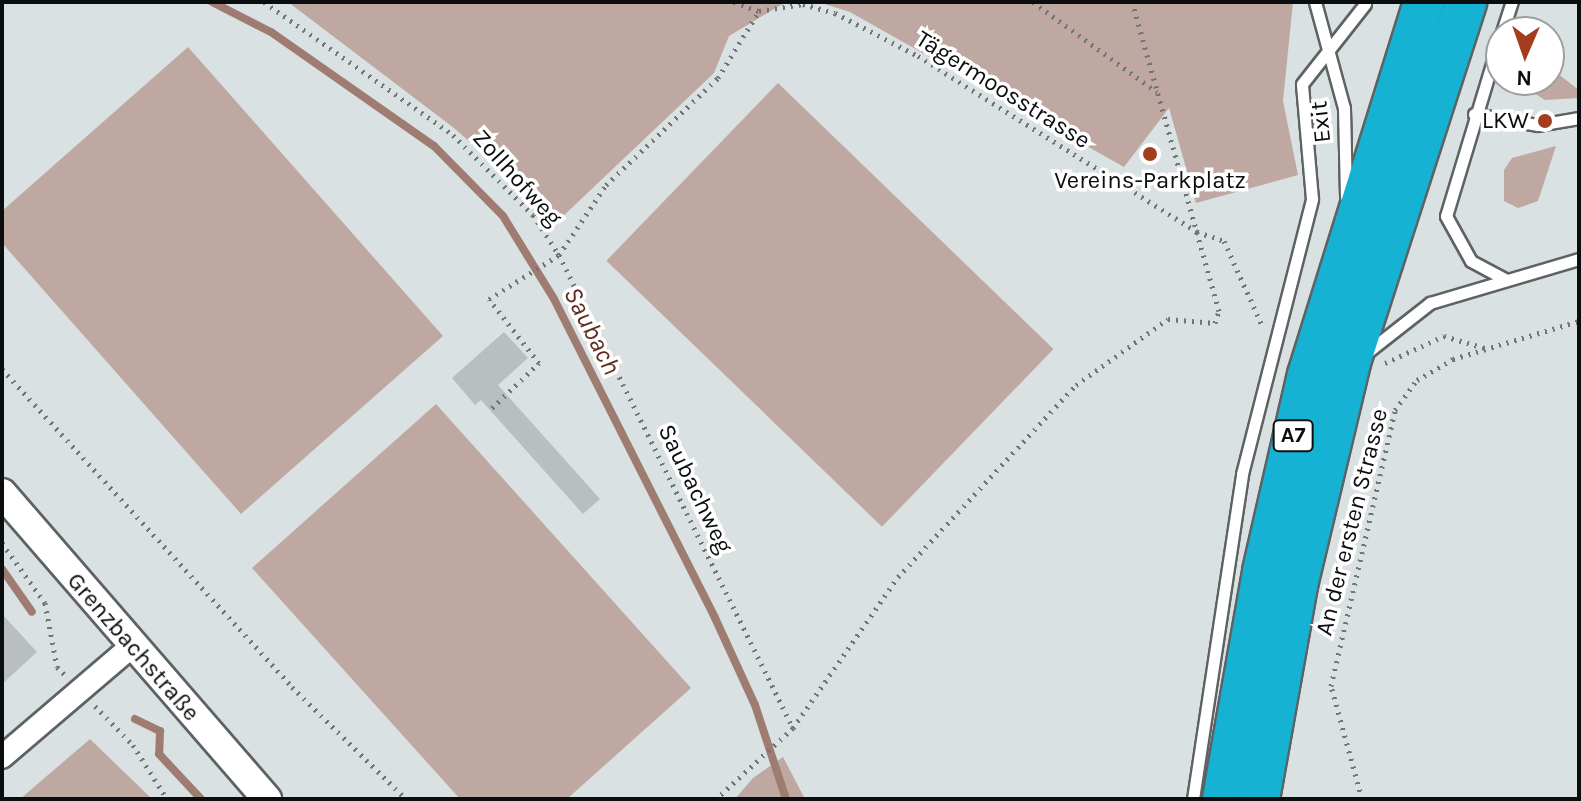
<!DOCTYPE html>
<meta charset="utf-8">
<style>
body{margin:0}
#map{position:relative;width:1581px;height:801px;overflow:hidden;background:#dae1e2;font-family:Karla,sans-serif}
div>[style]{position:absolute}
.green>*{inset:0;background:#bfa8a2;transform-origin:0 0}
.stream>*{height:8px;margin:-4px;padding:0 4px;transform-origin:4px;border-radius:4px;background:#9f7c72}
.building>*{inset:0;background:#b9bfc1}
.path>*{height:5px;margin-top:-2.5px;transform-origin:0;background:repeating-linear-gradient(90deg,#707576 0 2px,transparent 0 8px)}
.roads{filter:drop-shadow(2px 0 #5d6264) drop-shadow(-2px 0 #5d6264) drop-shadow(0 2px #5d6264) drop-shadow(0 -2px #5d6264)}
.service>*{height:11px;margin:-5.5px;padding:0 5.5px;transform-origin:5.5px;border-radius:5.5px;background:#fff}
.minor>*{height:22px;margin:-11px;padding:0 11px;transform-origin:11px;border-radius:11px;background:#fff}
.tertiary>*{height:28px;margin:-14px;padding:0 14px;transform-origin:14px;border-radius:14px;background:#fff}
.motorway>*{height:40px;margin:-20px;padding:0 20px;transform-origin:20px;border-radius:20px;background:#15b2d3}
.dots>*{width:22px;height:22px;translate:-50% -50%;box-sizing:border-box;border:4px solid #fff;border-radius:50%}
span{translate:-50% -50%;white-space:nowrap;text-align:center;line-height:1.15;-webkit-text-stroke:7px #fff;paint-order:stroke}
.shield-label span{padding:2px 6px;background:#fff;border:2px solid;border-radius:6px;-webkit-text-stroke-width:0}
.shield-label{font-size:22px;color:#0b0e0e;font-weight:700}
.street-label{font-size:24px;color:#0b0e0e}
.poi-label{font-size:24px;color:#0b0e0e}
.right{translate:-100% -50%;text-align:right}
.water-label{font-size:26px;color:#602f21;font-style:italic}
.frame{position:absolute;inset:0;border:4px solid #0b0e0e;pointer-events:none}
.north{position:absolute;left:1485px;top:16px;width:80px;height:80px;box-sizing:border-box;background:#fff;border:2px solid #9d9f9f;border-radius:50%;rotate:182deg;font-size:22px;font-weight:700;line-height:32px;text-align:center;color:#0b0e0e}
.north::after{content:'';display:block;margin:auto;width:28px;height:36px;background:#a43c1e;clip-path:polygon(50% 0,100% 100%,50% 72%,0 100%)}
</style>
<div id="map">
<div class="green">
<i style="clip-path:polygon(288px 2px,786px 2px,729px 36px,714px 73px,559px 220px,454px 128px)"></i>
<i style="clip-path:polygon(818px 2px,1293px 2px,1283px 101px,1298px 175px,1196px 203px,1169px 108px,1124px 167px,850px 12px)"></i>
<i style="clip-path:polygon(188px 47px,443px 336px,241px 514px,2px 243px,2px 211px)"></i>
<i style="clip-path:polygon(1549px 67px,1579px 90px,1579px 98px,1545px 100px,1526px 88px,1524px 80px,1549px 80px)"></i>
<i style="left:778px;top:83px;width:383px;height:247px;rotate:44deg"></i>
<i style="clip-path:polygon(1556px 146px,1538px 201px,1518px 208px,1504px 201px,1504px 170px,1512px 158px)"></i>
<i style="clip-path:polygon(436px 404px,691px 688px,567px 799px,460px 799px,252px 568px)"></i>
<i style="clip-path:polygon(90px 739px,152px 799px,20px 799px)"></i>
<i style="clip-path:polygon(783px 757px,805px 799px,735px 799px,753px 778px)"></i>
</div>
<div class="stream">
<i style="left:212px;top:2px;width:66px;rotate:27deg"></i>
<i style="left:271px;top:32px;width:199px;rotate:35deg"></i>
<i style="left:434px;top:146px;width:98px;rotate:45.4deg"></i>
<i style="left:503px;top:216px;width:97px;rotate:58.4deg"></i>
<i style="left:554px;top:299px;width:357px;rotate:63.2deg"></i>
<i style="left:715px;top:618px;width:96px;rotate:65.3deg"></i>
<i style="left:755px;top:705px;width:99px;rotate:71.7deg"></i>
<i style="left:2px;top:569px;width:52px;rotate:55.1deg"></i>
<i style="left:135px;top:719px;width:28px;rotate:26deg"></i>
<i style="left:160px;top:731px;width:23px;rotate:92deg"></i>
<i style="left:159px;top:754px;width:62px;rotate:47deg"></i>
</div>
<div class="building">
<i style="clip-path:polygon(504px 332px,528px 358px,498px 385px,600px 499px,583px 514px,481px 400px,475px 405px,452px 378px)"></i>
<i style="clip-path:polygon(2px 614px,37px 652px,2px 684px)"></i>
</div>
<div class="path">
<i style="left:264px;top:2px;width:231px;rotate:35.1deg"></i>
<i style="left:453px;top:135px;width:113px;rotate:45deg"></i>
<i style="left:533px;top:215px;width:48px;rotate:57deg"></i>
<i style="left:559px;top:255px;width:528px;rotate:63.68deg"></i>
<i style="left:793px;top:728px;width:105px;rotate:137.3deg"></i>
<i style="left:734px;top:2px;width:27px;rotate:20deg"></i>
<i style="left:759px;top:11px;width:45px;rotate:-9deg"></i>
<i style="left:803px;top:4px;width:33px;rotate:16deg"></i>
<i style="left:835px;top:13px;width:93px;rotate:27.4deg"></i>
<i style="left:918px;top:56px;width:330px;rotate:32.2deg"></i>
<i style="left:1197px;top:232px;width:28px;rotate:18deg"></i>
<i style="left:1224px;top:241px;width:92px;rotate:65.7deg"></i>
<i style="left:1033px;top:2px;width:153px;rotate:36deg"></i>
<i style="left:1385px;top:363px;width:65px;rotate:-24.6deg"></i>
<i style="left:1444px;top:336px;width:43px;rotate:16.3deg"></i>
<i style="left:2px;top:369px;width:430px;rotate:47.6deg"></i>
<i style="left:292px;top:687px;width:160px;rotate:44.5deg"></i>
<i style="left:492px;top:408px;width:65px;rotate:-43.8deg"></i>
<i style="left:539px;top:363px;width:81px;rotate:-128deg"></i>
<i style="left:489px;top:299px;width:83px;rotate:-32.2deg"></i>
<i style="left:559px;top:255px;width:84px;rotate:-56.1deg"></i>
<i style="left:606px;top:185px;width:155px;rotate:-43.7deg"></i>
<i style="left:718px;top:78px;width:79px;rotate:-58.5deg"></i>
<i style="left:2px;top:543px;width:74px;rotate:54.4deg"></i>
<i style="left:45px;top:603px;width:65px;rotate:79.4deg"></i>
<i style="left:57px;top:667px;width:13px;rotate:45deg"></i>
<i style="left:95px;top:706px;width:54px;rotate:45.7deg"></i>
<i style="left:133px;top:745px;width:64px;rotate:57.8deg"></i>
<i style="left:793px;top:728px;width:184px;rotate:-55.2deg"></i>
<i style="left:898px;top:577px;width:262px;rotate:-47.2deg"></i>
<i style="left:1076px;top:385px;width:113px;rotate:-35.7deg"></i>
<i style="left:1168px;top:319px;width:47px;rotate:4.9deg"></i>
<i style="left:1215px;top:323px;width:13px;rotate:-72deg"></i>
<i style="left:1219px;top:311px;width:321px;rotate:-105.7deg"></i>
<i style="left:1362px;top:799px;width:117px;rotate:-105.3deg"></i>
<i style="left:1331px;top:686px;width:283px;rotate:-76.9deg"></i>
<i style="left:1395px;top:410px;width:37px;rotate:-54deg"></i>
<i style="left:1417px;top:380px;width:42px;rotate:-30.3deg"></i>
<i style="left:1453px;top:359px;width:132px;rotate:-16.8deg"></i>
</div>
<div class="roads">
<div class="service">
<i style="left:1315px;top:2px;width:110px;rotate:74.7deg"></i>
<i style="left:1344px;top:108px;width:89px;rotate:88.7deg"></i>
<i style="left:1502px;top:32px;width:32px;rotate:-72deg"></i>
<i style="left:1501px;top:34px;width:190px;rotate:106.8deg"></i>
<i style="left:1446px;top:216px;width:51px;rotate:60.9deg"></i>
<i style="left:1471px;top:261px;width:40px;rotate:28deg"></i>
<i style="left:1474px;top:114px;width:65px;rotate:9.8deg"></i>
<i style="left:1538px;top:125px;width:42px;rotate:-9.7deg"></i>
<i style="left:1365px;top:354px;width:83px;rotate:-38.1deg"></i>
<i style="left:1430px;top:303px;width:155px;rotate:-16.5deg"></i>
<i style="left:1193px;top:799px;width:329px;rotate:-81.4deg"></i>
<i style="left:1242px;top:474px;width:284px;rotate:-75.7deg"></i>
<i style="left:1312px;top:199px;width:115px;rotate:-95deg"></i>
<i style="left:1302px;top:84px;width:102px;rotate:-51.8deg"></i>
</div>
<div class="minor">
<i style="left:2px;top:757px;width:170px;rotate:-40.5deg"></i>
</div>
<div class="tertiary">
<i style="left:2px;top:493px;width:405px;rotate:49.1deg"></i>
</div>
<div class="motorway">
<i style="left:1223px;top:799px;width:231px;rotate:-80deg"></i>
<i style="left:1263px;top:571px;width:201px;rotate:-77.1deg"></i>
<i style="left:1308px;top:375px;width:391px;rotate:-72.7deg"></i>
<i style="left:1259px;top:799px;width:221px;rotate:-79.9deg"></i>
<i style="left:1298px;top:581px;width:225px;rotate:-76.6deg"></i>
<i style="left:1350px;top:362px;width:378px;rotate:-72.1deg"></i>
</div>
</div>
<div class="dots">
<i style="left:1545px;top:121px;background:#a43c1e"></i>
<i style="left:1150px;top:154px;background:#a43c1e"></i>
</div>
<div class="shield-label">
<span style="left:1293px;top:436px">A7</span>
</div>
<div class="street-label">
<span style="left:1003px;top:90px;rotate:32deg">Tägermoosstrasse</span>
<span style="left:1321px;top:122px;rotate:-96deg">Exit</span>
<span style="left:517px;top:178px;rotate:48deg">Zollhofweg</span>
<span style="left:695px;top:489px;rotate:64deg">Saubachweg</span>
<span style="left:1352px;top:522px;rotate:-76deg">An der ersten Strasse</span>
<span style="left:133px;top:647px;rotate:49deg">Grenzbachstraße</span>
</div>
<div class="poi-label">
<span class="right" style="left:1529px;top:121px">LKW</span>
<span style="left:1150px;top:181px">Vereins-Parkplatz</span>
</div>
<div class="water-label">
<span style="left:592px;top:331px;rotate:63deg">Saubach</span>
</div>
<div class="frame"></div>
<div class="north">N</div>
</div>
